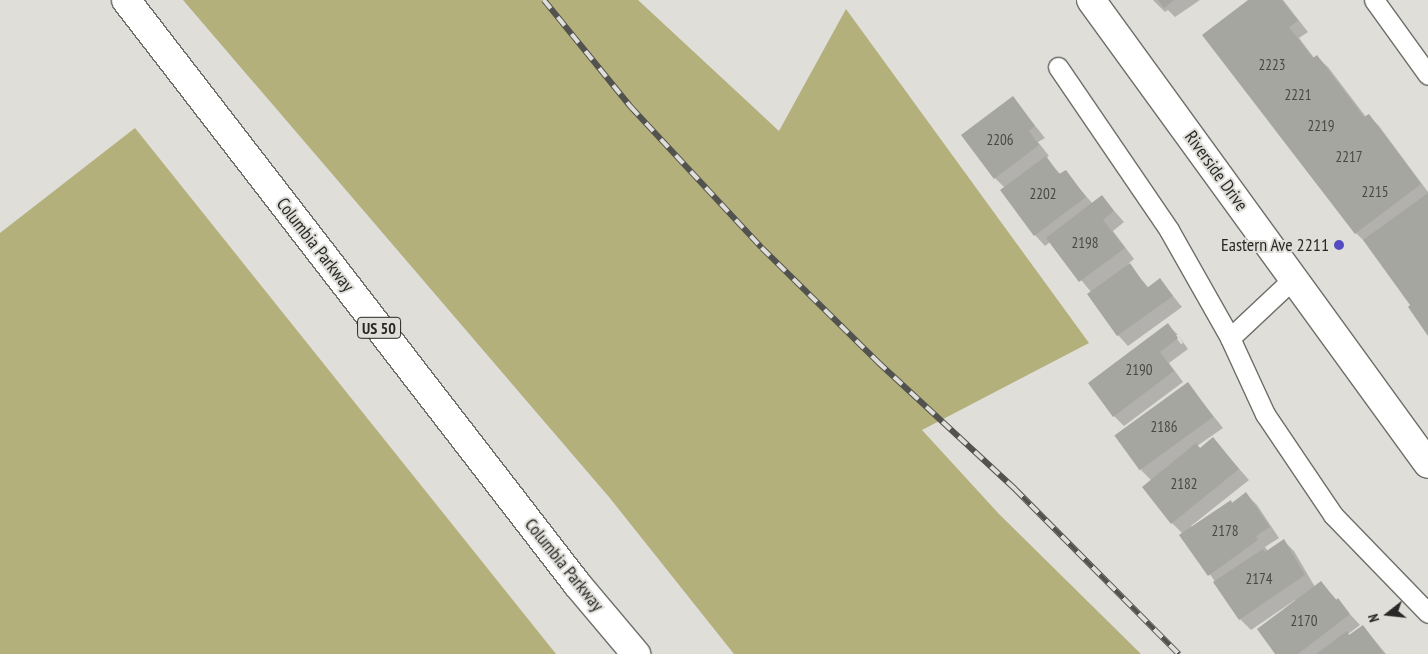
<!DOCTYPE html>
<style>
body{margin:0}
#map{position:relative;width:1428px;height:654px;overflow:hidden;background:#dfded9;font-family:"PT Sans Narrow",sans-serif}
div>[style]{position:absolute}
.green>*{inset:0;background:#b3b07c}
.shadow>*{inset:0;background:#0003}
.building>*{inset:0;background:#a6a6a1;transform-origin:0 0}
.roads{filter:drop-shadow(1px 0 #6f6f6a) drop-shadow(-1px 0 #6f6f6a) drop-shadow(0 1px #6f6f6a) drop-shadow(0 -1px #6f6f6a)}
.service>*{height:19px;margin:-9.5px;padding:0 9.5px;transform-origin:9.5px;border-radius:9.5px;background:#fff}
.primary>*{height:28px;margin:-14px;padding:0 14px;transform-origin:14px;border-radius:14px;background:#fff}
.trunk>*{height:28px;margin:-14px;padding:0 14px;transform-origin:14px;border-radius:14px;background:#fff}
.rail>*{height:5.5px;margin-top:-2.75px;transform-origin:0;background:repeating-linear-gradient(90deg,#dfded9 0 11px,#52524f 0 22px);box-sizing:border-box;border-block:1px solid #52524f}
.dots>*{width:14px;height:14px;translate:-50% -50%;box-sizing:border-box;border:2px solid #dfded9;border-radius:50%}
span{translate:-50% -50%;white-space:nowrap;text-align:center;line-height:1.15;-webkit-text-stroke:4px #dfded9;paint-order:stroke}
.number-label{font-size:15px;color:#484845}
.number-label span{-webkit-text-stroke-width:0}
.shield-label span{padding:1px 4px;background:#dfded9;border:1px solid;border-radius:4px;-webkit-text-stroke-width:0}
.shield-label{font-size:16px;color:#282826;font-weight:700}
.street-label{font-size:18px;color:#282826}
.poi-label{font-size:18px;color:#282826}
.right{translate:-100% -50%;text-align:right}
.north{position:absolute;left:1363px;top:589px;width:50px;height:50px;-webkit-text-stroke:4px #dfded9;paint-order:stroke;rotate:254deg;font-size:14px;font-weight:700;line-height:20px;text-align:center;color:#282826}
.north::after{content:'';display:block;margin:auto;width:18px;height:22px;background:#282826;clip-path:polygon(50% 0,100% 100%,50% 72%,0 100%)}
</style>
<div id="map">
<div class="green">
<i style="clip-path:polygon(183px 0,638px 0,779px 131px,846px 9px,1089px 343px,922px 430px,999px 514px,1141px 654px,734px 654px,609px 497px)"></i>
<i style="clip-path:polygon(135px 128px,556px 654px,0 654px,0 233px)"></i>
</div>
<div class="shadow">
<i style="clip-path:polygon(1153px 0,1200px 0,1175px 17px,1168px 10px,1165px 12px)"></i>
<i style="clip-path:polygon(1250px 0,1283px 0,1308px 32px,1299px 38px,1315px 59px,1317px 57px,1328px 67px,1366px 117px,1368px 115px,1379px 126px,1428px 192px,1428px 334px,1412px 305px,1367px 244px,1356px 233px)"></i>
<i style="clip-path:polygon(1013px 98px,1045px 138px,1038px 142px,1049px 156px,1046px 158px,1061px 175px,1065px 172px,1093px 204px,1102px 197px,1124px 222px,1113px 231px,1134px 259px,1128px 264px,1149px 288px,1160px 280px,1182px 307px,1128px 346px,1118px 335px,1091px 292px,1050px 242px,1045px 246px,1035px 235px,1005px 188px,995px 178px)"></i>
<i style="clip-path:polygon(1168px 325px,1178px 335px,1174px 335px,1181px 344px,1183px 343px,1178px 335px,1188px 349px,1169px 363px,1183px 382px,1124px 426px,1114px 416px)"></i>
<i style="clip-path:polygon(1188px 384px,1223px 428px,1197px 446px,1200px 449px,1213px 439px,1249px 480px,1191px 526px,1192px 528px,1246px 494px,1257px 505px,1279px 538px,1265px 547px,1268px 551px,1284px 541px,1294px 551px,1315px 587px,1321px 583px,1360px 625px,1348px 634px,1350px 636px,1363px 626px,1386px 654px,1276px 654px,1296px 602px,1295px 600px,1251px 630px,1240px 619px,1183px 534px,1172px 523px,1152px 481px,1141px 470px)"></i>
</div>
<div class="building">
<i style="clip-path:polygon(1158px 0,1174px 0,1164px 8px)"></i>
<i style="clip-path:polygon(1248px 0,1282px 0,1298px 21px,1289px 27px,1313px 58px,1317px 55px,1364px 117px,1369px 114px,1421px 184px,1355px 234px,1202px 35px)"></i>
<i style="clip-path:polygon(1013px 96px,1035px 126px,1029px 131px,1039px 145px,994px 179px,961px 135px)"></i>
<i style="clip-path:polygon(1046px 156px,1059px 174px,1066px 170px,1086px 197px,1034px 236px,1000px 190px)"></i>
<i style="clip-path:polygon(1428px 193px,1428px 336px,1408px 307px,1410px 305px,1363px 240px)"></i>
<i style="clip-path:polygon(1102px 195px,1114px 211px,1103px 220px,1125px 248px,1079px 282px,1046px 238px)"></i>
<i style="clip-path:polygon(1130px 263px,1147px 288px,1160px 278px,1173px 296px,1117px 336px,1087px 294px)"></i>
<i style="clip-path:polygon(1168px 323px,1178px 338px,1160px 352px,1174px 371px,1113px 417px,1088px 383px)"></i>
<i style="left:1188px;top:382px;width:43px;height:91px;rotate:54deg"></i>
<i style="clip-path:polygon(1213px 437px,1239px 469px,1171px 524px,1142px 487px,1196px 443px,1200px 448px)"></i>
<i style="clip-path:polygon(1246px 492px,1270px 527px,1256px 536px,1258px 540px,1208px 576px,1179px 535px,1231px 500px,1232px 503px)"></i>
<i style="clip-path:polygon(1284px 539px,1305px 575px,1239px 620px,1213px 582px,1263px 549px,1265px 552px)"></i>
<i style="clip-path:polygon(1321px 581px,1336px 600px,1338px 598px,1350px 614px,1298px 654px,1275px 654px,1257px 629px)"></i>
<i style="clip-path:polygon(1363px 625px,1384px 654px,1316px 654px,1347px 631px,1349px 635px)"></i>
</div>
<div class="roads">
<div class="service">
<i style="left:1374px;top:0;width:92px;rotate:54.2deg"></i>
<i style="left:1058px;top:67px;width:197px;rotate:55.7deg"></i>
<i style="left:1169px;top:230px;width:124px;rotate:60.5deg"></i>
<i style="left:1230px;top:338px;width:84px;rotate:65.3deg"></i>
<i style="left:1265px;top:414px;width:122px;rotate:56deg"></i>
<i style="left:1333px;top:515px;width:136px;rotate:45.9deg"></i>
<i style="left:1230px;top:338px;width:88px;rotate:-43.2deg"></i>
</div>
<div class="primary">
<i style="left:1091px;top:0;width:573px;rotate:54.01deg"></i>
</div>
<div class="trunk">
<i style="left:126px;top:0;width:738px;rotate:52.32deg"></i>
<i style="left:577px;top:584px;width:92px;rotate:49.9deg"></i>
</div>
</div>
<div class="rail">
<i style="left:544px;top:0;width:138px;rotate:50.9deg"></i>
<i style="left:631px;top:107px;width:192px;rotate:47.1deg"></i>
<i style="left:762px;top:248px;width:163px;rotate:44.5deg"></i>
<i style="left:878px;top:362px;width:187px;rotate:42.8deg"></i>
<i style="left:1015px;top:489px;width:233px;rotate:45.2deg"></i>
</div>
<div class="dots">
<i style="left:1339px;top:245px;background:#544bc3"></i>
</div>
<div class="number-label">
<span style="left:1272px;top:65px">2223</span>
<span style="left:1298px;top:95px">2221</span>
<span style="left:1321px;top:126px">2219</span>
<span style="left:1000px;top:140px">2206</span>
<span style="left:1349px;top:157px">2217</span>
<span style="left:1375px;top:192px">2215</span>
<span style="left:1043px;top:194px">2202</span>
<span style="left:1085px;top:243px">2198</span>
<span style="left:1139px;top:370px">2190</span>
<span style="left:1164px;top:427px">2186</span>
<span style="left:1184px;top:484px">2182</span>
<span style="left:1225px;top:531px">2178</span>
<span style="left:1259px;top:579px">2174</span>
<span style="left:1304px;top:621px">2170</span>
</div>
<div class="shield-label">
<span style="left:379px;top:328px">US 50</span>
</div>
<div class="street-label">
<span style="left:1216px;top:171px;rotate:54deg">Riverside Drive</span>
<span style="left:315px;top:245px;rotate:52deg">Columbia Parkway</span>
<span style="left:564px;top:565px;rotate:51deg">Columbia Parkway</span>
</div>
<div class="poi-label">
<span class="right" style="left:1329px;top:245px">Eastern Ave 2211</span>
</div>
<div class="north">N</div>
</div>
